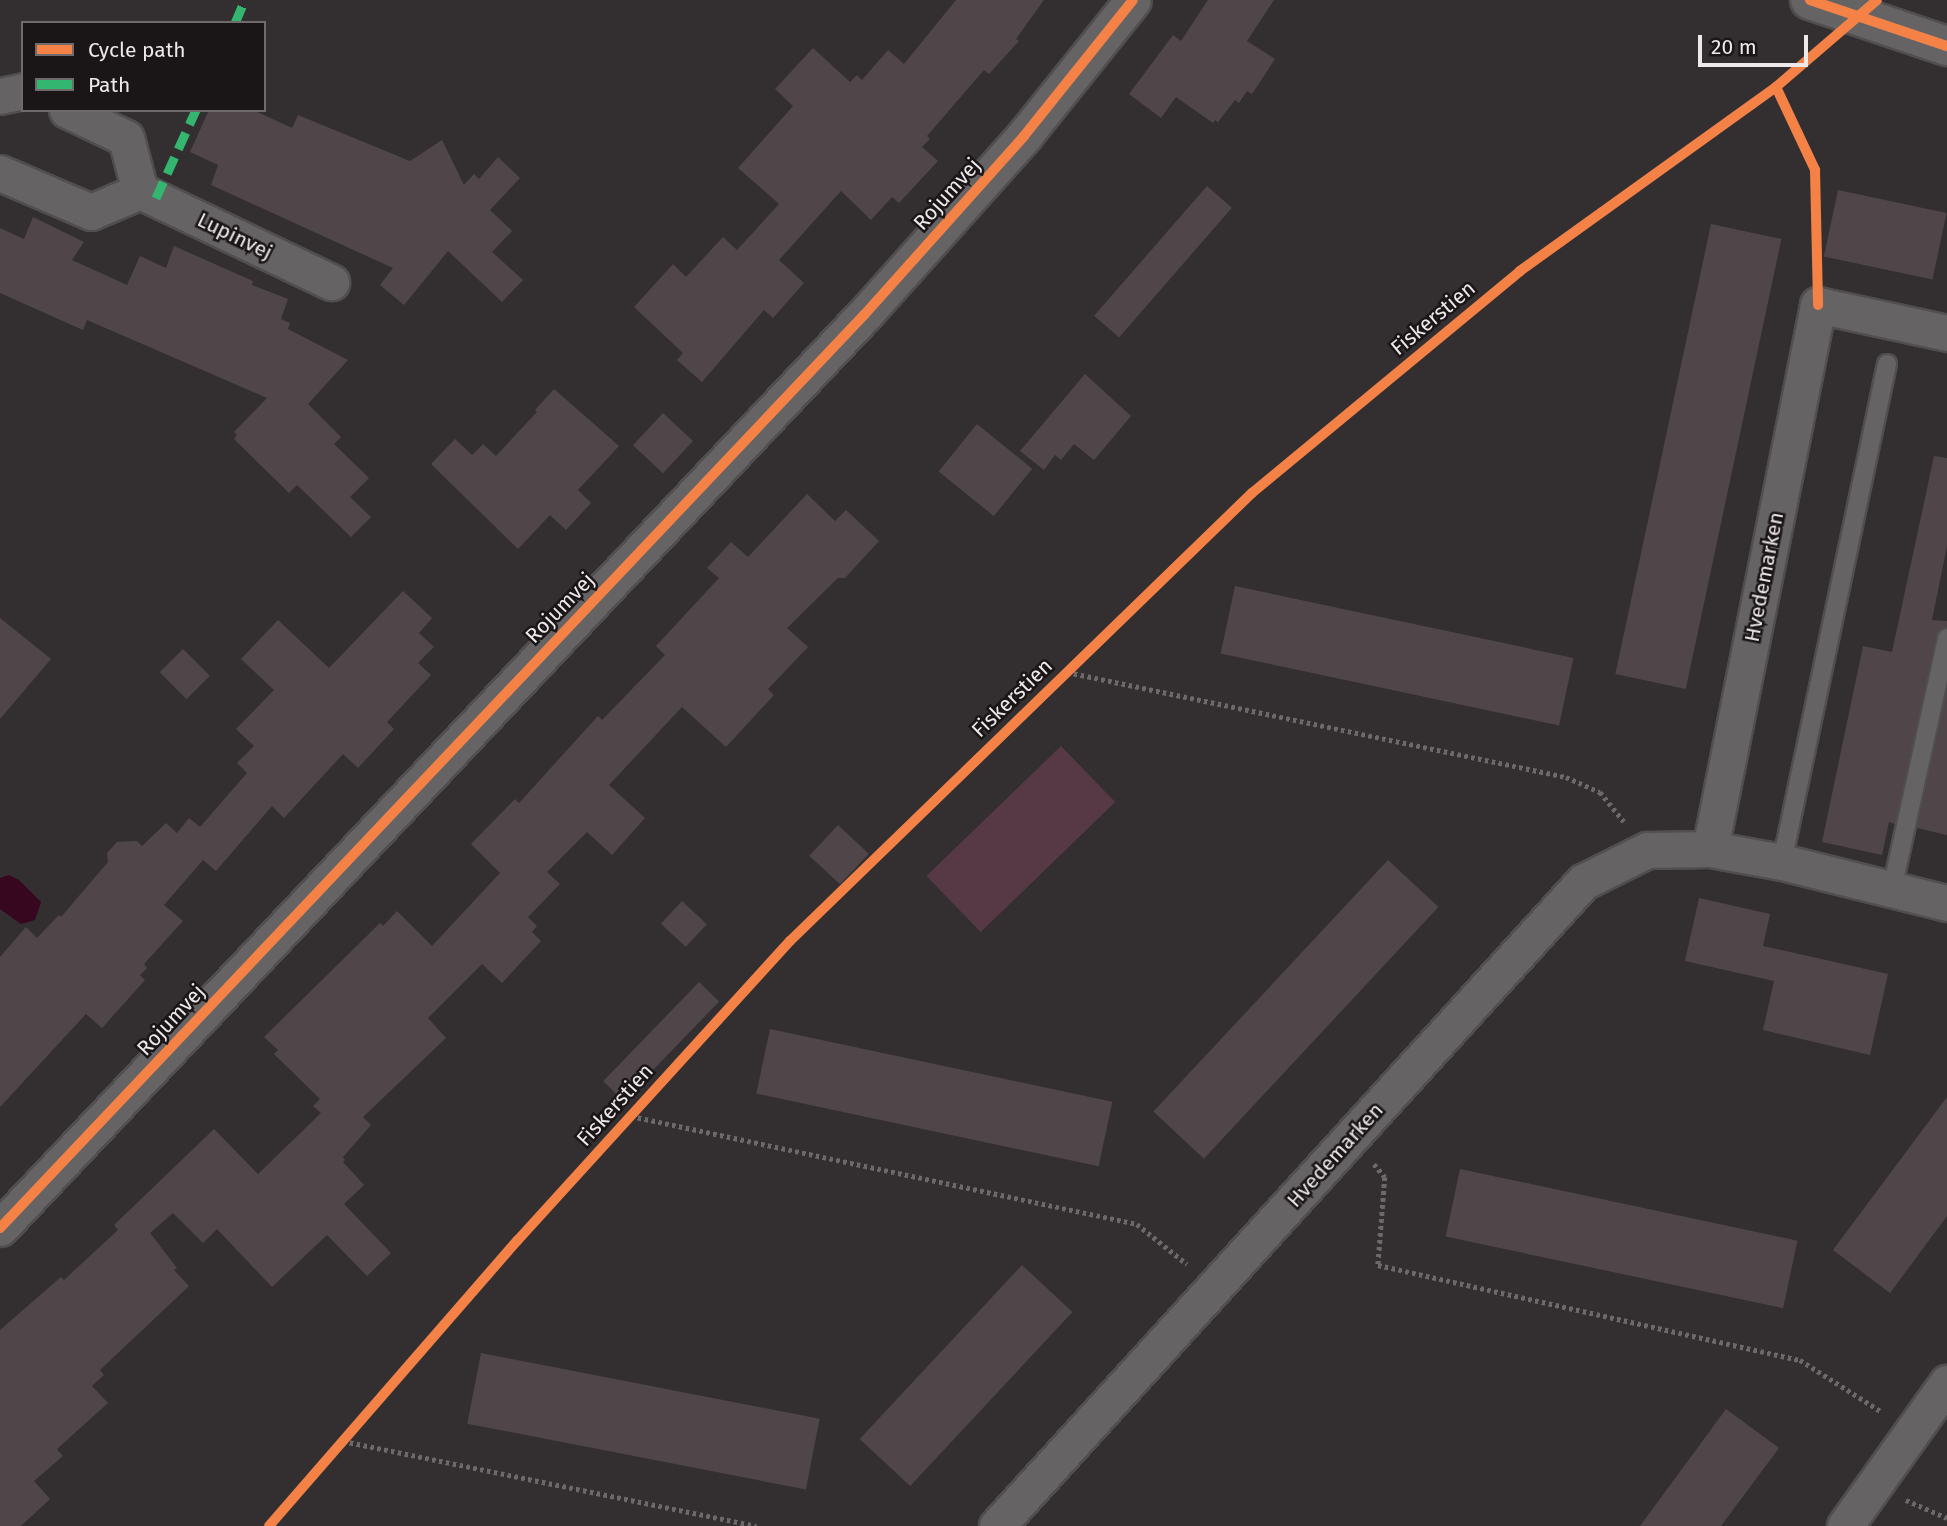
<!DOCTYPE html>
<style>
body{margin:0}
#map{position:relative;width:1947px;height:1526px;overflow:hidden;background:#332f31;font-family:"Fira Sans",sans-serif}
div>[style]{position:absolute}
.green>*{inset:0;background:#573945;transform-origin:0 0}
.water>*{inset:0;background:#36071f}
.building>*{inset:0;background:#504549;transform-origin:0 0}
.path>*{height:4.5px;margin-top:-2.25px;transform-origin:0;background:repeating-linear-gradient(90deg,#6b696a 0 3.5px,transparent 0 7px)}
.roads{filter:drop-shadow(2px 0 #514e4f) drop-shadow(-2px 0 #514e4f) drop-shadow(0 2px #514e4f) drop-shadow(0 -2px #514e4f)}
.service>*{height:18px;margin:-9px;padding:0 9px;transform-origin:9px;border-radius:9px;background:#666364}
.minor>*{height:35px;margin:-17.5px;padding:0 17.5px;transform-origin:17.5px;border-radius:17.5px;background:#666364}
.tertiary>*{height:38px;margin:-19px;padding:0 19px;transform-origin:19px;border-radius:19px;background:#666364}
.quiet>*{height:9px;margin-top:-4.5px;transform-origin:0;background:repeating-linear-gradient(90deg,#33b770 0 18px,transparent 0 27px)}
.cycleway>*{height:10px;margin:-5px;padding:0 5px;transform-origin:5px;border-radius:5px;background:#f48246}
span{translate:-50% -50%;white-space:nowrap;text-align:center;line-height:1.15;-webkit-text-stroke:5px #1a1618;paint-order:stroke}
.street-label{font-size:21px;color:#eee8ea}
.legend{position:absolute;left:21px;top:21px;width:245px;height:91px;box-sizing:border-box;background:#1a1618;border:2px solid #6f6a6c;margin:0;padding:9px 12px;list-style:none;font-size:21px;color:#eee8ea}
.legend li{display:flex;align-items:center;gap:14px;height:35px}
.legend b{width:35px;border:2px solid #6f6a6c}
.scale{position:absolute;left:1698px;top:35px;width:110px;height:32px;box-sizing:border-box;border:4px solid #eee8ea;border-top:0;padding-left:9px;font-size:21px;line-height:24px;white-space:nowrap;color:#eee8ea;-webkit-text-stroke:5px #1a1618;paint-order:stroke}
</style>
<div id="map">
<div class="green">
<i style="left:1061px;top:746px;width:78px;height:187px;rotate:46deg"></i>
</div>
<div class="water">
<i style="clip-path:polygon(9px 875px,19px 880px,41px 902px,35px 920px,21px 924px,0 909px,0 878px)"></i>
</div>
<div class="building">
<i style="clip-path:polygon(956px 0,1044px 0,1016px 39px,1019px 41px,989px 74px,984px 70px,927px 136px,930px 139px,922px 147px,938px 161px,899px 203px,892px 197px,871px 220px,841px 191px,779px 260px,804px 283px,773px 318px,764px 310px,702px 382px,677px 360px,683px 353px,634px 307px,673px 264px,686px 277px,723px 237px,737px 250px,779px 204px,738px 168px,793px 106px,775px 89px,813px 48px,850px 82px,857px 75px,862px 80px,888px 50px,904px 64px)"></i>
<i style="clip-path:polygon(1208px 0,1274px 0,1247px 41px,1275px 59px,1252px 94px,1247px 91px,1239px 103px,1235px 100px,1218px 122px,1215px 120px,1213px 123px,1176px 97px,1161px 118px,1129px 94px,1173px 35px,1181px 41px)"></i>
<i style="clip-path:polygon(209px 110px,253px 110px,292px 128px,298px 115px,410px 161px,442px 140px,464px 185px,474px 174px,479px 179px,498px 157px,520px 178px,490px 210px,512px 231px,492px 252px,523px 280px,502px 302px,448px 251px,404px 305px,380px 285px,393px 268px,211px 185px,218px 165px,190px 152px)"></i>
<i style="left:1207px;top:186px;width:33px;height:172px;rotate:41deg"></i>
<i style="left:1838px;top:190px;width:111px;height:68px;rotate:12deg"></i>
<i style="clip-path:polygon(33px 217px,84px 242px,72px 260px,127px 285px,140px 256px,166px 268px,174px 246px,253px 281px,252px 285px,288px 299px,281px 319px,290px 323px,288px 329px,348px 360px,308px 404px,341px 437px,334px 444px,369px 478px,350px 497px,371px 517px,351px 537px,297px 485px,289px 493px,234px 439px,237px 435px,234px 432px,267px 398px,87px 320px,83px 330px,0 293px,0 228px,24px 239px)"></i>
<i style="left:1711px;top:224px;width:72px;height:460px;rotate:12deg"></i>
<i style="clip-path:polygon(1085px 374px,1131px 416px,1094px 460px,1074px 444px,1061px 460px,1055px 455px,1044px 470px,1020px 451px)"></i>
<i style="clip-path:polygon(554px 389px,619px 446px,578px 490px,591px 503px,566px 530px,550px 515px,518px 549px,431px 464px,455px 439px,472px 455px,483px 444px,496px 456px,537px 412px,535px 410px)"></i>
<i style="left:663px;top:413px;width:41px;height:44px;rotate:43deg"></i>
<i style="left:977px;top:424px;width:71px;height:61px;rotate:39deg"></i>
<i style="clip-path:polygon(1934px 456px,1947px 458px,1947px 546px,1932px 620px,1947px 621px,1947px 627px,1939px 630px,1936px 636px,1895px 824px,1889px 822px,1882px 855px,1822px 842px,1863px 646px,1892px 652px)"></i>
<i style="clip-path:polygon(807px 494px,835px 521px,846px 510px,879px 541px,845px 578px,838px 578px,787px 628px,808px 647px,768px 689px,774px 695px,726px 747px,682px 707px,609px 785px,645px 818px,612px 855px,587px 832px,547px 872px,560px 884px,528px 917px,537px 926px,532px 932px,541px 941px,502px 983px,482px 964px,428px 1018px,446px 1038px,363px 1117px,371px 1125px,343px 1157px,345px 1160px,343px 1162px,364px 1185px,344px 1204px,391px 1253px,367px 1276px,327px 1235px,272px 1287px,217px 1229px,203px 1243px,173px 1213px,150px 1233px,177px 1268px,174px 1270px,189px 1286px,100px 1370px,104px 1375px,92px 1386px,108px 1403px,57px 1449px,63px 1456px,34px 1481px,50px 1499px,21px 1526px,0 1526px,0 1330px,61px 1277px,64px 1280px,118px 1230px,114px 1225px,214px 1129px,258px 1174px,321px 1113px,313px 1106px,320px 1099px,274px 1054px,278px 1050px,264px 1037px,380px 923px,383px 926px,397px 911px,432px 946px,500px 873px,471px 844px,515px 799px,519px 803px,598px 716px,602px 720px,665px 655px,656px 646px,719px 578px,707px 568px,731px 542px,748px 557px)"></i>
<i style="left:1235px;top:586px;width:346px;height:69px;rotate:12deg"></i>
<i style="clip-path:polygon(403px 591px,432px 618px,419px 633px,434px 647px,418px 663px,431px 675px,387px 722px,394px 729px,358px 768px,343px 754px,284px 818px,272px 806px,216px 871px,203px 860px,164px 905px,183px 921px,144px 964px,147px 968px,140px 975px,145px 980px,102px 1028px,86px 1014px,0 1107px,0 957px,26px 927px,37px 938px,59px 915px,61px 917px,108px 862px,107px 853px,117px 842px,137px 841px,142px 846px,166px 823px,177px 833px,189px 818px,200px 827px,247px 773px,237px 763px,254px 746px,236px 729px,274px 690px,241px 659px,278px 620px,329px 668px)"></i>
<i style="clip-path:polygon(0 618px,51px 659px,0 719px)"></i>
<i style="left:183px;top:649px;width:38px;height:33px;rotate:45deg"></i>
<i style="clip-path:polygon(1947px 691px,1947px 835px,1917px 828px)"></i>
<i style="left:838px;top:825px;width:42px;height:42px;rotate:43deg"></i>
<i style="left:1388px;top:860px;width:69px;height:344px;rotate:43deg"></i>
<i style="clip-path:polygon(1699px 898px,1770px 914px,1763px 946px,1888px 974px,1870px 1055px,1763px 1030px,1774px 981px,1685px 961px)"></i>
<i style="left:682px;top:901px;width:34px;height:31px;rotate:43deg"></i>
<i style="left:699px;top:982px;width:28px;height:138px;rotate:44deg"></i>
<i style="left:770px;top:1029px;width:350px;height:66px;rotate:12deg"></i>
<i style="clip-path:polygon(1947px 1097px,1947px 1216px,1890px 1293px,1833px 1250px)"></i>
<i style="left:1460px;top:1169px;width:345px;height:69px;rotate:12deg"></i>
<i style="left:1022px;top:1265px;width:69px;height:238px;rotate:43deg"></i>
<i style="left:481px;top:1353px;width:345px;height:72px;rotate:11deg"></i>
<i style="clip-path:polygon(1726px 1409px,1779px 1448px,1721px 1526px,1640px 1526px)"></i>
</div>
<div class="path">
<i style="left:1067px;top:672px;width:510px;rotate:11.88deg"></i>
<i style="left:1566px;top:777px;width:37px;rotate:24deg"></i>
<i style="left:1600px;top:792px;width:38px;rotate:51deg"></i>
<i style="left:631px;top:1116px;width:517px;rotate:12.05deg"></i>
<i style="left:1137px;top:1224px;width:64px;rotate:38.7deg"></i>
<i style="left:1374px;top:1164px;width:17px;rotate:50deg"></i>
<i style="left:1385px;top:1177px;width:88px;rotate:94.5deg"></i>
<i style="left:1378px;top:1265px;width:433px;rotate:12.7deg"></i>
<i style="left:1800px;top:1360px;width:97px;rotate:32.4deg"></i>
<i style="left:343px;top:1441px;width:422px;rotate:11.6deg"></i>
<i style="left:1906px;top:1500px;width:45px;rotate:23.7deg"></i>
</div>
<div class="roads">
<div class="service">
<i style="left:1782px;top:862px;width:509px;rotate:-78.09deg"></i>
<i style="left:1892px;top:889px;width:257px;rotate:-77.6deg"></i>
</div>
<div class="minor">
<i style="left:0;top:96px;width:24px;rotate:-12deg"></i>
<i style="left:67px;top:110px;width:65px;rotate:25.4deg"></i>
<i style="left:126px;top:138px;width:55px;rotate:75.2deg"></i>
<i style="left:140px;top:191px;width:212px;rotate:25.5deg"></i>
<i style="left:0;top:173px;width:99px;rotate:23.2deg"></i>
<i style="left:91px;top:212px;width:53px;rotate:-23.2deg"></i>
<i style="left:1710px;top:849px;width:555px;rotate:-78.77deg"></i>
<i style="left:1818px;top:305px;width:132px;rotate:12.2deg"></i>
<i style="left:0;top:1228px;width:1258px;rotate:-46.58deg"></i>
<i style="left:865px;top:314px;width:239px;rotate:-48.2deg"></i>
<i style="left:1024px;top:136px;width:174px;rotate:-51.3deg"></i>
<i style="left:997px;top:1526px;width:871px;rotate:-47.7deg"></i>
<i style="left:1583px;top:882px;width:72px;rotate:-26.6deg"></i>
<i style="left:1647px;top:850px;width:63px;rotate:-0.9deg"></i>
<i style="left:1710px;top:849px;width:73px;rotate:10.2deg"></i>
<i style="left:1782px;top:862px;width:170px;rotate:14deg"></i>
<i style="left:1845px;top:1526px;width:176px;rotate:-54.5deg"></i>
</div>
<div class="tertiary">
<i style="left:1810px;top:0;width:145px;rotate:18.6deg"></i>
</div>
</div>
<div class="quiet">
<i style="left:235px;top:23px;width:25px;rotate:-67deg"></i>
<i style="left:156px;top:198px;width:97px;rotate:-65.6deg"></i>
</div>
<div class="cycleway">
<i style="left:1810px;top:0;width:145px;rotate:18.6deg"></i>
<i style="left:1776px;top:87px;width:92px;rotate:64.8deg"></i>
<i style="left:1815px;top:170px;width:135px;rotate:88.7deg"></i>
<i style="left:0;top:1228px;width:1258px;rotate:-46.58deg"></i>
<i style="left:865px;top:314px;width:239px;rotate:-48.2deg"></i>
<i style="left:1024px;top:136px;width:174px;rotate:-51.3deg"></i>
<i style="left:269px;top:1526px;width:378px;rotate:-49deg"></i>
<i style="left:517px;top:1241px;width:406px;rotate:-47.7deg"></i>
<i style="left:790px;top:941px;width:644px;rotate:-44.12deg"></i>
<i style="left:1252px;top:493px;width:348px;rotate:-39.6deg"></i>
<i style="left:1520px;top:271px;width:315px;rotate:-35.7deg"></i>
<i style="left:1776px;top:87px;width:133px;rotate:-40.7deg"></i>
</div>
<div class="street-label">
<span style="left:947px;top:194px;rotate:-48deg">Rojumvej</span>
<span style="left:235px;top:236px;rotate:26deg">Lupinvej</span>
<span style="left:1433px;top:318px;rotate:-40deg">Fiskerstien</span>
<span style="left:1764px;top:577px;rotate:-79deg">Hvedemarken</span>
<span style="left:560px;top:608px;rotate:-46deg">Rojumvej</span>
<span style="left:1012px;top:698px;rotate:-44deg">Fiskerstien</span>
<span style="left:171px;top:1020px;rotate:-47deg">Rojumvej</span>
<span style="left:615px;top:1105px;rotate:-48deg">Fiskerstien</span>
<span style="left:1335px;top:1155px;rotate:-48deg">Hvedemarken</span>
</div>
<ul class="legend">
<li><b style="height:9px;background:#f48246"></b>Cycle path</li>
<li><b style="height:9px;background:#33b770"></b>Path</li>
</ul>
<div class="scale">20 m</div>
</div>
